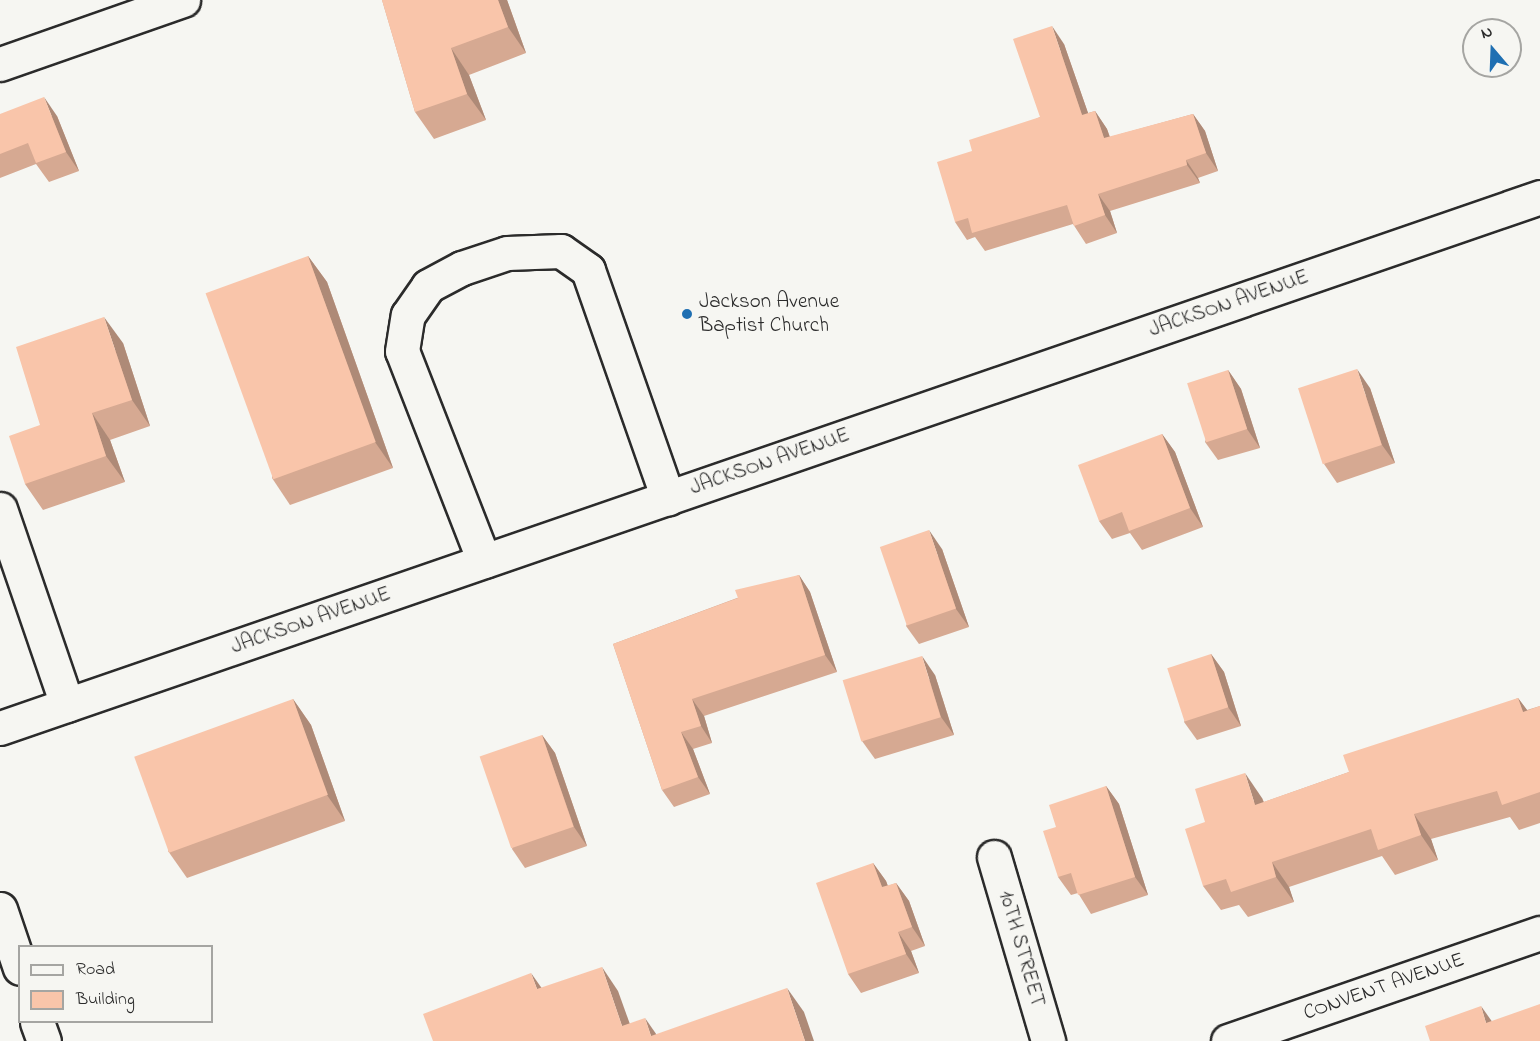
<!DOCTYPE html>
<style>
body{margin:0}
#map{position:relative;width:1540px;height:1041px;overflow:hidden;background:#f6f6f2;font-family:"Indie Flower",sans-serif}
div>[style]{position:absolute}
.roads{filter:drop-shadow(2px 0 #2b2b2b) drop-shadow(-2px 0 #2b2b2b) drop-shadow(0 2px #2b2b2b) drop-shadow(0 -2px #2b2b2b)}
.minor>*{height:33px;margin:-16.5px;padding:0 16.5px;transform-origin:16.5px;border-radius:16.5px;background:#f6f6f2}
.wall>*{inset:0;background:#d6a992}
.shaded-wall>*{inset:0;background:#ae8a77}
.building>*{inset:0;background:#f9c5aa;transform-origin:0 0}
.dots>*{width:16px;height:16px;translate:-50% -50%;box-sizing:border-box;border:3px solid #f6f6f2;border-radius:50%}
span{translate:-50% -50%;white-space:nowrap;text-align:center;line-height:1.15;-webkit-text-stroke:5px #f6f6f2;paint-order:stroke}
.poi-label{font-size:21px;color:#2b2b2b}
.left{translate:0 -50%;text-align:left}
.street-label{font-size:21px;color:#2b2b2b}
.legend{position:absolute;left:18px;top:945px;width:195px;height:78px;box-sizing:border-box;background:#f6f6f2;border:2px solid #a5a5a2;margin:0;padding:8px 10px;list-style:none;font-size:18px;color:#2b2b2b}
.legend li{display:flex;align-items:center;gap:12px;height:30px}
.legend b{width:30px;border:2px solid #a5a5a2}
.north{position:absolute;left:1462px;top:18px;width:60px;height:60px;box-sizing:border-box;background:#f6f6f2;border:2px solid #a5a5a2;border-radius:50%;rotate:341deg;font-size:16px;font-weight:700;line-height:24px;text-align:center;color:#2b2b2b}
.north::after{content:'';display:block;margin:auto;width:21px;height:27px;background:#1f6fb2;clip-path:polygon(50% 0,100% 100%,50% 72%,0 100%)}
</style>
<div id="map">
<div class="roads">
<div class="minor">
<i style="left:0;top:64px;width:194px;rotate:-19.3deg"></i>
<i style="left:0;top:509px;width:207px;rotate:71.1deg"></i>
<i style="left:484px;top:561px;width:225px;rotate:-111.3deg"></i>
<i style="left:402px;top:351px;width:36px;rotate:-81deg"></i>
<i style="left:408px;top:315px;width:35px;rotate:-55deg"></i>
<i style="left:428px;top:286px;width:38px;rotate:-28deg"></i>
<i style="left:462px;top:268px;width:47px;rotate:-18.4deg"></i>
<i style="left:507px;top:253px;width:54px;rotate:-2.1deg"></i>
<i style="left:561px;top:251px;width:33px;rotate:35deg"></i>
<i style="left:588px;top:270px;width:242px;rotate:70.7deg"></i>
<i style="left:0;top:728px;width:1629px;rotate:-19.02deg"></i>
<i style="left:994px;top:857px;width:192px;rotate:73.6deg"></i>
<i style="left:0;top:909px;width:62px;rotate:71.3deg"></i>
<i style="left:37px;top:1022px;width:20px;rotate:70deg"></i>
<i style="left:1228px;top:1041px;width:330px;rotate:-19.1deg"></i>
</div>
</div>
<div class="wall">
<i style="clip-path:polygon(382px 0,507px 0,526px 53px,469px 75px,486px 120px,434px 139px,415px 112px)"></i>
<i style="clip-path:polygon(1064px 44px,1088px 113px,1095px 111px,1107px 129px,1110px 137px,1193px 114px,1205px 131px,1218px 171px,1198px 178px,1200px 183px,1110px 211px,1117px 233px,1086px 244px,1073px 224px,985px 251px,975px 237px,967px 240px,955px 222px,972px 151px,1040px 117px)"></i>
<i style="clip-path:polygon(0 114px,57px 116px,79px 171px,49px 182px,36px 164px,0 178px)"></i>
<i style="clip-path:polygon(308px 256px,327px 282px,393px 468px,290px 505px,272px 478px)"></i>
<i style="clip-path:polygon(123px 343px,150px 426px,110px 440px,125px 482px,43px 510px,25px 484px,40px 425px)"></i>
<i style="clip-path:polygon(1228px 370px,1241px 389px,1260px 448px,1218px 460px,1205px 442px)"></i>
<i style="clip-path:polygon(1370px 388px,1395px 463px,1337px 483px,1324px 464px)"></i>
<i style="clip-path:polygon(1162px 434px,1175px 452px,1203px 527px,1142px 550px,1130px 533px,1112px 539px,1099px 521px)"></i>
<i style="clip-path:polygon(942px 549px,969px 627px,919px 644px,906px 626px)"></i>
<i style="clip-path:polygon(799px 575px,810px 592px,837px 672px,704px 716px,712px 743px,693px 749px,710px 794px,674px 807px,662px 790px,613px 644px)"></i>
<i style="clip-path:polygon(1211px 654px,1224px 672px,1241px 726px,1197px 740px,1184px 722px)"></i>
<i style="clip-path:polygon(935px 675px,954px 735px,875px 759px,862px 741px)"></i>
<i style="clip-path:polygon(1518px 698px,1527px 710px,1540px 706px,1540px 823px,1519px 830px,1510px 817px,1431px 839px,1438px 860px,1395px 875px,1382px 856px,1289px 887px,1294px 902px,1248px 917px,1239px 905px,1221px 910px,1203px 886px,1205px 822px,1262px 798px,1264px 802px,1349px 772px)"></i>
<i style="clip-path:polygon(293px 699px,311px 725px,345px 821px,187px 878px,168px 851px)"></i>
<i style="clip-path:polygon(542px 735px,555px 753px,587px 846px,525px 868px,512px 849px)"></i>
<i style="clip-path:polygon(1106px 786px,1119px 804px,1148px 895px,1091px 914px,1078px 893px,1071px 895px,1058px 877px,1056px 827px)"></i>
<i style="clip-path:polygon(873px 863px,886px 881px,888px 886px,896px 883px,909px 901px,925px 946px,911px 951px,919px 973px,861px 993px,848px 974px)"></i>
</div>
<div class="shaded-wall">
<i style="clip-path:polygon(498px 0,507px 0,526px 53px,508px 27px)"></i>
<i style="clip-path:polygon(1052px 26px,1064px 44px,1095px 133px,1082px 115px)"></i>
<i style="clip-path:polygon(451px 48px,469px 75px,486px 120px,467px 94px)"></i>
<i style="clip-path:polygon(44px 97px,57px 116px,79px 171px,66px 152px)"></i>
<i style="clip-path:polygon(1095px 111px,1107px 129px,1116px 156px,1104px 138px)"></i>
<i style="clip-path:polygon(1193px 114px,1205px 131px,1218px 171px,1206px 153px)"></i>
<i style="clip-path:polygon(1186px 160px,1198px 178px,1200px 183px,1187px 165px)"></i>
<i style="clip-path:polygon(1098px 194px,1110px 211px,1117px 233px,1105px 215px)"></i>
<i style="clip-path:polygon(308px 256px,327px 282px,393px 468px,375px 442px)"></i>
<i style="clip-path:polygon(104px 317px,123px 343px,150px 426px,132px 400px)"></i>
<i style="clip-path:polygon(1357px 369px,1370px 388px,1395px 463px,1382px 445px)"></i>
<i style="clip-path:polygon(1228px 370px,1241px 389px,1260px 448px,1247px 429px)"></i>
<i style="clip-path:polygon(92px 413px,110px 440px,125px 482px,106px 456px)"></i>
<i style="clip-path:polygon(1162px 434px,1175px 452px,1203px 527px,1190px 508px)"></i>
<i style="clip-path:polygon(929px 530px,942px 549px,969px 627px,956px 609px)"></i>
<i style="clip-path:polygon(799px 575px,810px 592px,837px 672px,825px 655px)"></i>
<i style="clip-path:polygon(1211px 654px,1224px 672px,1241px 726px,1228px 707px)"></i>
<i style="clip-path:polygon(922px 656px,935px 675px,954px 735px,941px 717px)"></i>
<i style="clip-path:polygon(1518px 698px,1536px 722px,1523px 712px)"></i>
<i style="clip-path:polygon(293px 699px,311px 725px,345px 821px,327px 795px)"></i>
<i style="clip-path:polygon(692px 699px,704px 716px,712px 743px,701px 726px)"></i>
<i style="clip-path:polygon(681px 732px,693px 749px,710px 794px,698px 777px)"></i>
<i style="clip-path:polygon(542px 735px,555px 753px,587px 846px,574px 827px)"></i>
<i style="clip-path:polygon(1245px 773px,1262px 798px,1273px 829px,1255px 805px)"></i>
<i style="clip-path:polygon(1106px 786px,1119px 804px,1148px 895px,1135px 877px)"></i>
<i style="clip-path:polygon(1414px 814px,1431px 839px,1438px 860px,1421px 835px)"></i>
<i style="clip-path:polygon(1272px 862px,1289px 887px,1294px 902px,1276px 877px)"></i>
<i style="clip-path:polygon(873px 863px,886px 881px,895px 906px,882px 887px)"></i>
<i style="clip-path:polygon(896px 883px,909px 901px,925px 946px,912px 927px)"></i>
<i style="clip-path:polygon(898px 932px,911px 951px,919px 973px,906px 954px)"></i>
<i style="clip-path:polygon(602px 967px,618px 991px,636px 1041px,622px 1026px)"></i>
<i style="clip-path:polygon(531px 973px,548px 997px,537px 989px)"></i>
<i style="clip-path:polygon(787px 988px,804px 1012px,814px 1041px,805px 1041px)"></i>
<i style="clip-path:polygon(1481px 1006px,1498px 1030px,1486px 1023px)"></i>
<i style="clip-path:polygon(645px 1018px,661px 1041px,651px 1036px)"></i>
</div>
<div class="building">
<i style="clip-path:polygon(382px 0,498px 0,508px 27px,451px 48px,467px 94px,415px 112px)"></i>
<i style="clip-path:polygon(1052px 26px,1082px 115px,1095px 111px,1104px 138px,1193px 114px,1206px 153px,1186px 160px,1187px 165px,1098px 194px,1105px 215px,1074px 226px,1067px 205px,972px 233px,968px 218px,955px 222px,937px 162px,972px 151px,969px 140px,1040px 117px,1013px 39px)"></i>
<i style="clip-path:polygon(44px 97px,66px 152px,36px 163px,28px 143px,0 154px,0 114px)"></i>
<i style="left:308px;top:256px;width:198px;height:109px;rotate:70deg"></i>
<i style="clip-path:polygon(104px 317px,132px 400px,92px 413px,106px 456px,25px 484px,9px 436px,40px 425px,16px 347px)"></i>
<i style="left:1357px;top:369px;width:80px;height:62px;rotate:72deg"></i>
<i style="left:1228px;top:370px;width:62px;height:43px;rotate:72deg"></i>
<i style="clip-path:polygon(1162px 434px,1190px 508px,1129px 531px,1122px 512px,1099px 521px,1078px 465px)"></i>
<i style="left:929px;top:530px;width:83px;height:52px;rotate:71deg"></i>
<i style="clip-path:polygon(799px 575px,825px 655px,692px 699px,701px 726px,681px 732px,698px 777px,662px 790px,613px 644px,738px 598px,735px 590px)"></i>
<i style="left:1211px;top:654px;width:56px;height:46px;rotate:72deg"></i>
<i style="left:922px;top:656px;width:64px;height:83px;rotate:73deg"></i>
<i style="clip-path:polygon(1518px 698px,1523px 712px,1540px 706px,1540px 792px,1502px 805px,1497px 791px,1414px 814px,1421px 835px,1378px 850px,1371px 829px,1272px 862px,1276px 877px,1231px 892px,1226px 879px,1203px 886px,1185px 829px,1205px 822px,1195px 789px,1245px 773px,1255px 805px,1349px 772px,1343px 755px)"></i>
<i style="left:293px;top:699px;width:102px;height:169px;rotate:70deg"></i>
<i style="left:542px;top:735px;width:97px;height:66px;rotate:71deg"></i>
<i style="clip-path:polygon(1106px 786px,1135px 877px,1078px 895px,1071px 873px,1058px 877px,1043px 831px,1056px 827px,1049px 805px)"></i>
<i style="clip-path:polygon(873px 863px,882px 887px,896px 883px,912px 927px,898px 932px,906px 954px,848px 974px,816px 883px)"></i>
<i style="clip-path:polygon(602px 967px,622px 1026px,645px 1018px,651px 1036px,787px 988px,805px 1041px,433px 1041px,423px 1014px,531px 973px,537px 989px)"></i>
<i style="clip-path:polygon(1540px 1004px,1540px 1041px,1430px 1041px,1425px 1026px,1481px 1006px,1486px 1023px)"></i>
</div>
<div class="dots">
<i style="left:687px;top:314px;background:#1f6fb2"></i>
</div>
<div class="poi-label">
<span class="left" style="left:699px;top:314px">Jackson Avenue<br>Baptist Church</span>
</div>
<div class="street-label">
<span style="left:1229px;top:304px;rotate:-19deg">JACKSON AVENUE</span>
<span style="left:770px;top:462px;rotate:-19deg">JACKSON AVENUE</span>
<span style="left:311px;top:621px;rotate:-19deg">JACKSON AVENUE</span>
<span style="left:1021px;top:949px;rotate:74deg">10TH STREET</span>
<span style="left:1384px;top:987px;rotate:-19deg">CONVENT AVENUE</span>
</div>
<ul class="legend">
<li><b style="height:8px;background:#f6f6f2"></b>Road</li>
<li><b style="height:16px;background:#f9c5aa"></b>Building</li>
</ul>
<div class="north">N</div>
</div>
